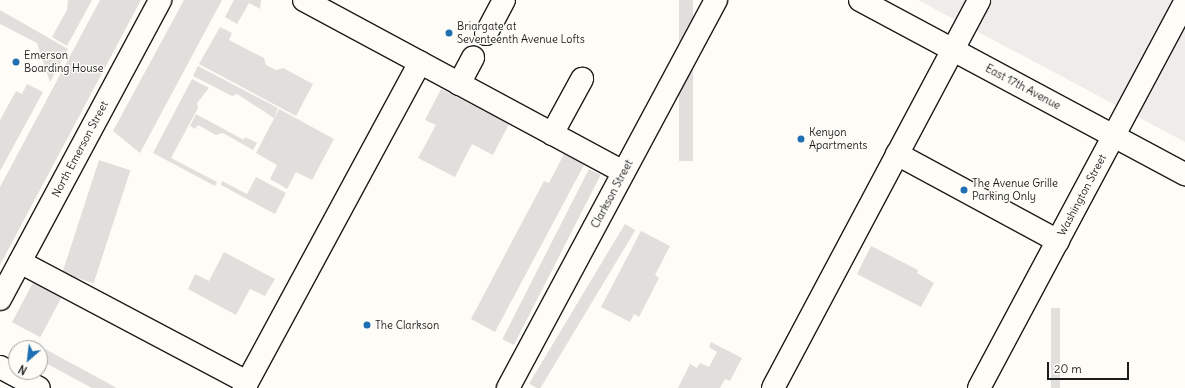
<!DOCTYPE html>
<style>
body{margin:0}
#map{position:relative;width:1185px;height:388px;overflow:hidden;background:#fdfcf7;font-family:Delius,sans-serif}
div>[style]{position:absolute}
.built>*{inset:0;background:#eeede9}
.green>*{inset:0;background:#e0dfdb;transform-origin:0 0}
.roads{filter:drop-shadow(1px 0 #1c1c1c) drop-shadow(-1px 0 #1c1c1c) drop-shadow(0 1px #1c1c1c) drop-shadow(0 -1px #1c1c1c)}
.minor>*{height:22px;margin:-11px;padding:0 11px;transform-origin:11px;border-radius:11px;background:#fdfcf7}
.major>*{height:22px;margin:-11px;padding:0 11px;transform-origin:11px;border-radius:11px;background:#fdfcf7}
.dots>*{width:11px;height:11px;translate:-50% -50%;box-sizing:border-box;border:2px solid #fdfcf7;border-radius:50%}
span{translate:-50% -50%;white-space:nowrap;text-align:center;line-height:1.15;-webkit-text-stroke:3px #fdfcf7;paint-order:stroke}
.poi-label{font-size:11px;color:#1c1c1c}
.left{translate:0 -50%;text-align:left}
.street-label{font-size:11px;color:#1c1c1c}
.north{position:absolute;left:8px;top:340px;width:40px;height:40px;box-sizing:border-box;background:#fdfcf7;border:1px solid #a3a29f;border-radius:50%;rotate:208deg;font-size:11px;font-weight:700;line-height:16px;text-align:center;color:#1c1c1c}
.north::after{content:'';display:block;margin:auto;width:14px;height:18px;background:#1f6fb2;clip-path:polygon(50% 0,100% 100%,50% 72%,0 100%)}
.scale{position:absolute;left:1047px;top:362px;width:82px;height:18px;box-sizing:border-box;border:2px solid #1c1c1c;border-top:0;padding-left:5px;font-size:12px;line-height:14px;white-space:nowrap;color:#1c1c1c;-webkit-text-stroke:3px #fdfcf7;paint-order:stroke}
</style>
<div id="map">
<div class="built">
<i style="clip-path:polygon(918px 0,1185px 0,1185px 142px)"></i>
</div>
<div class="green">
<i style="clip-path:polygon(68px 0,92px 0,67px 46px,52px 37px,67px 10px)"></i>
<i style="clip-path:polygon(100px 0,141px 0,0 265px,0 187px)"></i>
<i style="clip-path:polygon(184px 0,222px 0,140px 153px,113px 131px)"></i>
<i style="clip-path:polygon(234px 0,261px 0,260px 9px,249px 3px,237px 24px,225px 17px)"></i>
<i style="left:679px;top:0;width:14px;height:161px"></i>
<i style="clip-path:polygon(0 10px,68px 49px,50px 82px,37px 43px,0 24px)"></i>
<i style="clip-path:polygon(220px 27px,232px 33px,229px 40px,264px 58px,266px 65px,276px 70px,283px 68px,313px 84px,296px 116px,199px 64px)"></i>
<i style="clip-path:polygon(198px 66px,278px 108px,274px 118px,237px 94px,232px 96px,193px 76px)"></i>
<i style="clip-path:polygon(192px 79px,209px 88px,197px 103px,198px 108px,171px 158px,217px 182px,215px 186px,153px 153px)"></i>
<i style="clip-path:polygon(27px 84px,43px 92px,0 171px,0 120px,16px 91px,22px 94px)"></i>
<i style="clip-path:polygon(441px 89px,509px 124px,493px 155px,472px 144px,455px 177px,418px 158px,436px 125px,425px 120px)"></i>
<i style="clip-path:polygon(279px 109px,334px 139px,312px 180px,296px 172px,287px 189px,270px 179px,277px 165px,256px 153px)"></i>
<i style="clip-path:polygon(196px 114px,244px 140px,245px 137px,257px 143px,253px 150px,223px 133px,216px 135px,198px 125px,195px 129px,190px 126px)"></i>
<i style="clip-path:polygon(564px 154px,584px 165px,495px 332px,471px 319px,544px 181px,549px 183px)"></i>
<i style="left:99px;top:160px;width:33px;height:119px;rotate:18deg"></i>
<i style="left:589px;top:169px;width:13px;height:191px;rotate:27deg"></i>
<i style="clip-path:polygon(256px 177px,286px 193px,275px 214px,221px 185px,222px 181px,247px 194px)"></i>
<i style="left:625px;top:224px;width:12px;height:186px;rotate:31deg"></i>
<i style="clip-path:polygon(641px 231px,670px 246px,655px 275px,659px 278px,639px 317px,634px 314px,630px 322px,601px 307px)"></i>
<i style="clip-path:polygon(871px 246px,918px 270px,917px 273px,934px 283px,921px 307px,857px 274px)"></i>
<i style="clip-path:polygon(224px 252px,275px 279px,265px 296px,250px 289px,236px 315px,188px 289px,195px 274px,209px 281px)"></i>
<i style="left:35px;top:279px;width:32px;height:49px;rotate:28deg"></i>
<i style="left:1051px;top:308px;width:9px;height:91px"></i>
<i style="clip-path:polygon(711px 342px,742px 358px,730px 381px,725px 379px,720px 388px,678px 388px,690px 364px,697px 368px,700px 363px,709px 367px,717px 352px,709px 347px)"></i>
<i style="clip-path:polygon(44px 349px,45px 349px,117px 388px,92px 388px,40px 360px)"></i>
</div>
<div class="roads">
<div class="minor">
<i style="left:304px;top:0;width:363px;rotate:28.3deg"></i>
<i style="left:486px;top:34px;width:38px;rotate:-62deg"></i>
<i style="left:459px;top:84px;width:30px;rotate:-62deg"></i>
<i style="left:552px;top:134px;width:63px;rotate:-61.4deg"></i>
<i style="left:897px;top:154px;width:183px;rotate:28.4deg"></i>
<i style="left:20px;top:262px;width:257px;rotate:27.9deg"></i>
<i style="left:0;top:299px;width:339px;rotate:-61.8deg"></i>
<i style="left:244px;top:388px;width:370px;rotate:-61.6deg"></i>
<i style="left:508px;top:388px;width:440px;rotate:-61.8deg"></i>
<i style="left:773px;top:388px;width:439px;rotate:-62deg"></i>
<i style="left:979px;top:388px;width:438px;rotate:-61.9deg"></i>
</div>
<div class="major">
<i style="left:860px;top:0;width:369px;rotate:28.2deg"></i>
<i style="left:0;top:367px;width:44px;rotate:28.3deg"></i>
</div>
</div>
<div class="dots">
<i style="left:449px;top:33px;background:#1f6fb2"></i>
<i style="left:16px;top:62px;background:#1f6fb2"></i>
<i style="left:801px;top:139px;background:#1f6fb2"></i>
<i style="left:964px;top:190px;background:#1f6fb2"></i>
<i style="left:367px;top:325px;background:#1f6fb2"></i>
</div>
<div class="poi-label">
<span class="left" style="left:457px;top:33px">Briargate at<br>Seventeenth Avenue Lofts</span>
<span class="left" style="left:24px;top:62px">Emerson<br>Boarding House</span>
<span class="left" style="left:809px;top:139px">Kenyon<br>Apartments</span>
<span class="left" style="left:972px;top:190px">The Avenue Grille<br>Parking Only</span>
<span class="left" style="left:375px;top:325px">The Clarkson</span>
</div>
<div class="street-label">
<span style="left:1023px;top:87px;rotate:28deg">East 17th Avenue</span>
<span style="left:80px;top:149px;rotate:-62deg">North Emerson Street</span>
<span style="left:612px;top:194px;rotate:-62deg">Clarkson Street</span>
<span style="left:1082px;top:195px;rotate:-62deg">Washington Street</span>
</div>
<div class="north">N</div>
<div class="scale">20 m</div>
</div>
